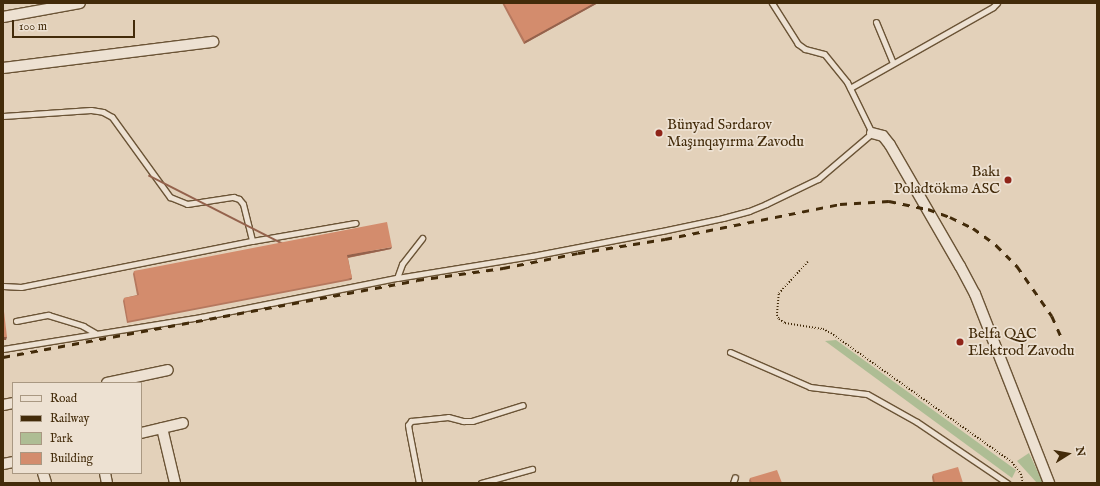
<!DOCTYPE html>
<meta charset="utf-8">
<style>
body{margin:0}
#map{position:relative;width:1100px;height:486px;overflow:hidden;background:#e3d1ba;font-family:"IM FELL English",serif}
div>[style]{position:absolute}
.green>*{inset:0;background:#aebd94}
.path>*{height:1.5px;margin-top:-0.75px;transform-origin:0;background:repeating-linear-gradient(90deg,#432b0a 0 1px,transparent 0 3px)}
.roads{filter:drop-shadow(1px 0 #6b5436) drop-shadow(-1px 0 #6b5436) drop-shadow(0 1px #6b5436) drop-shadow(0 -1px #6b5436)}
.lane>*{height:5px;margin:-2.5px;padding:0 2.5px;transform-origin:2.5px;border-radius:2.5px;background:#ede1d2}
.street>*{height:10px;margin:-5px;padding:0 5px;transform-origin:5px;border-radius:5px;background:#ede1d2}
.rail>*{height:2.5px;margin-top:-1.25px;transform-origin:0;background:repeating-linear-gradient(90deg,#432b0a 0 7px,transparent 0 14px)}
.wall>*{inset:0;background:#b5785e}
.shaded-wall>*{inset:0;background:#94624c;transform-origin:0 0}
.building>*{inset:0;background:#d38c6d}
.dots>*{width:11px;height:11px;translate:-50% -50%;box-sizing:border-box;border:2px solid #ede1d2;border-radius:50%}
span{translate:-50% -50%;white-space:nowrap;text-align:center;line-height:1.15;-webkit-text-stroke:3.5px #ede1d2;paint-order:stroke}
.poi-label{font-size:15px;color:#432b0a}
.left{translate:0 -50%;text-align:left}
.right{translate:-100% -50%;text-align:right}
.frame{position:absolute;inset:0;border:4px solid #432b0a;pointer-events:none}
.legend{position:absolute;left:12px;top:382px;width:130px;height:92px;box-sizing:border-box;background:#ede1d2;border:1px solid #a99882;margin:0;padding:5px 7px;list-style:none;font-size:12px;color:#432b0a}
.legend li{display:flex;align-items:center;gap:8px;height:20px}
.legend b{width:20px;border:1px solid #a99882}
.north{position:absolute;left:1048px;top:434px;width:40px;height:40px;-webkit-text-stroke:3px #ede1d2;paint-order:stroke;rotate:79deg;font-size:11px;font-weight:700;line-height:16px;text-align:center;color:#432b0a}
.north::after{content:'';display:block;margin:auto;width:14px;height:18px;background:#432b0a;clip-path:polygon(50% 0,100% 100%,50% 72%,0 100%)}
.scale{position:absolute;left:12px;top:20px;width:123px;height:18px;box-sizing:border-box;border:2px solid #432b0a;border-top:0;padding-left:5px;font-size:12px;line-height:14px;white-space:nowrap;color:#432b0a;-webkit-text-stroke:3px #ede1d2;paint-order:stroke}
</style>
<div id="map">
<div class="green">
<i style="clip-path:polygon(836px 340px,1016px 470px,1012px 478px,825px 341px)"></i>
<i style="clip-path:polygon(1029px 453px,1043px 483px,1037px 483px,1017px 461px)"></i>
</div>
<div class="path">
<i style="left:808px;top:262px;width:43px;rotate:132.2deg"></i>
<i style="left:779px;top:294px;width:21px;rotate:95deg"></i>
<i style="left:777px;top:315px;width:4px;rotate:63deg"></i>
<i style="left:779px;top:319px;width:7px;rotate:34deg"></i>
<i style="left:785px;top:323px;width:38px;rotate:9deg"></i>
<i style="left:823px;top:329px;width:9px;rotate:27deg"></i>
<i style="left:831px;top:333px;width:222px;rotate:35.5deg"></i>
<i style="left:1012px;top:462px;width:15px;rotate:53deg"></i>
<i style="left:1021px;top:474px;width:9px;rotate:77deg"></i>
</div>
<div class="roads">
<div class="lane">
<i style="left:876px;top:22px;width:44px;rotate:67.5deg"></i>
<i style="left:850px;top:88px;width:164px;rotate:-29.5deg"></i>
<i style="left:993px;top:7px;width:6px;rotate:-45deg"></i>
<i style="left:3px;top:116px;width:88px;rotate:-3.9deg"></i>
<i style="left:91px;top:110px;width:12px;rotate:9deg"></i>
<i style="left:103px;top:112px;width:10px;rotate:29deg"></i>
<i style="left:112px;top:117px;width:99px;rotate:54.1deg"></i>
<i style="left:170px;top:197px;width:18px;rotate:22deg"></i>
<i style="left:187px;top:204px;width:47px;rotate:-8.7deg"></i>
<i style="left:233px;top:197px;width:6px;rotate:18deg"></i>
<i style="left:239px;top:199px;width:6px;rotate:51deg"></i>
<i style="left:243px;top:204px;width:38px;rotate:76deg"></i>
<i style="left:397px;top:278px;width:15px;rotate:-70deg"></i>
<i style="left:402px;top:264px;width:33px;rotate:-52deg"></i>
<i style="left:3px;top:286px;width:18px;rotate:3deg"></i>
<i style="left:21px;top:287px;width:236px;rotate:-11.3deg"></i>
<i style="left:252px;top:241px;width:105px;rotate:-9.9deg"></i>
<i style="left:16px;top:321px;width:33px;rotate:-11deg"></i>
<i style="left:48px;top:315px;width:37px;rotate:17deg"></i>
<i style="left:83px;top:326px;width:14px;rotate:30deg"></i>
<i style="left:3px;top:349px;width:201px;rotate:-9.2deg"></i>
<i style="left:201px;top:317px;width:200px;rotate:-11.3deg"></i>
<i style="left:397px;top:278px;width:137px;rotate:-9.3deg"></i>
<i style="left:532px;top:256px;width:132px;rotate:-10.9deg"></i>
<i style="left:662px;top:231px;width:62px;rotate:-12deg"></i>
<i style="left:723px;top:218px;width:27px;rotate:-15deg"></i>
<i style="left:749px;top:211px;width:18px;rotate:-22deg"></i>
<i style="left:766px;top:204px;width:58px;rotate:-25.7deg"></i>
<i style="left:818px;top:179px;width:71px;rotate:-40.4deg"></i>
<i style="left:872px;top:133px;width:57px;rotate:-116.1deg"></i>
<i style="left:847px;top:82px;width:36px;rotate:-129deg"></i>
<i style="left:824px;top:54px;width:20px;rotate:-165deg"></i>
<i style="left:805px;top:49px;width:9px;rotate:-144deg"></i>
<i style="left:798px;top:44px;width:49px;rotate:-122.4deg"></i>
<i style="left:730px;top:352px;width:87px;rotate:23.6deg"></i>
<i style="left:810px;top:387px;width:57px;rotate:7deg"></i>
<i style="left:867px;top:394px;width:57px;rotate:29.2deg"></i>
<i style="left:917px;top:422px;width:109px;rotate:34.1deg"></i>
<i style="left:419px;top:483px;width:53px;rotate:-100.9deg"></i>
<i style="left:409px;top:431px;width:6px;rotate:-99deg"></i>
<i style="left:408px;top:425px;width:5px;rotate:-53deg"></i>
<i style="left:411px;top:421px;width:37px;rotate:-6deg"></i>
<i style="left:448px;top:417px;width:16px;rotate:15deg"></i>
<i style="left:463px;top:421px;width:9px"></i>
<i style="left:472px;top:421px;width:53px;rotate:-17.4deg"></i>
<i style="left:481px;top:483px;width:53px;rotate:-15.4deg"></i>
<i style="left:733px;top:483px;width:6px;rotate:-72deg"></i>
</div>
<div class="street">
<i style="left:3px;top:17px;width:78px;rotate:-10.3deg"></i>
<i style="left:3px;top:68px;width:212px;rotate:-7.1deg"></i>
<i style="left:872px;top:133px;width:11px;rotate:15deg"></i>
<i style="left:883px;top:136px;width:11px;rotate:52deg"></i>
<i style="left:890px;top:145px;width:140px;rotate:60deg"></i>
<i style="left:960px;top:266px;width:32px;rotate:62deg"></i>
<i style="left:975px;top:294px;width:203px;rotate:68.6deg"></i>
<i style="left:107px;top:383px;width:62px;rotate:-12deg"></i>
<i style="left:3px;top:405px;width:10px;rotate:-11deg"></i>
<i style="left:162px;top:428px;width:57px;rotate:76.7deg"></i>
<i style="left:141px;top:433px;width:43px;rotate:-13.4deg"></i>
<i style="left:3px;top:464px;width:10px;rotate:-11deg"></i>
<i style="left:43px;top:473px;width:10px;rotate:73deg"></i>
<i style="left:105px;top:473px;width:10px;rotate:79deg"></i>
</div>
</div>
<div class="rail">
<i style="left:3px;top:357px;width:421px;rotate:-10.5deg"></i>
<i style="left:417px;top:280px;width:87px;rotate:-7.9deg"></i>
<i style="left:503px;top:268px;width:76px;rotate:-11.3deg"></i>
<i style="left:578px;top:253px;width:88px;rotate:-9.1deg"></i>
<i style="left:665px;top:239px;width:178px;rotate:-11.3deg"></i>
<i style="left:840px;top:204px;width:49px;rotate:-3.5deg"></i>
<i style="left:889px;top:201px;width:40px;rotate:12deg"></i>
<i style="left:928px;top:209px;width:23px;rotate:20deg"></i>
<i style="left:950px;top:217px;width:25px;rotate:26deg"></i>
<i style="left:973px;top:228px;width:29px;rotate:36deg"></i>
<i style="left:996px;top:245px;width:30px;rotate:45deg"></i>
<i style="left:1017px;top:266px;width:61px;rotate:55deg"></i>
<i style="left:1052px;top:316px;width:24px;rotate:66deg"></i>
</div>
<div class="wall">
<i style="clip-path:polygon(502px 3px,598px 3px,524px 44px)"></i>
<i style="clip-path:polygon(391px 249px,348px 258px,352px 278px,351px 280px,127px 323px,123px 301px,124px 298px,137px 295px,133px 274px,134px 271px)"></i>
<i style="clip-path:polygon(933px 474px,963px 483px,933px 483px,932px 477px)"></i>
<i style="clip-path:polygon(750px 478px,782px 483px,750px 483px,749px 481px)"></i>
</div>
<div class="shaded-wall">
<i style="clip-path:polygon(594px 3px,598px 3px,524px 44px,525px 41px)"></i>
<i style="clip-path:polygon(392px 247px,391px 249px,346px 258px,347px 255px)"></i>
<i style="left:352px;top:278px;width:2px;height:228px;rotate:117deg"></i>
<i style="clip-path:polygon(3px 337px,7px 337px,6px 340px,3px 340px)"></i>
</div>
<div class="building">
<i style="clip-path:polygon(504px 3px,594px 3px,525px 41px)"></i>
<i style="clip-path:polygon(387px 222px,392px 247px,347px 255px,352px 278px,128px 321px,124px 298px,139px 295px,134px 271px)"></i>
<i style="clip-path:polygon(3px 303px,7px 337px,3px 337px)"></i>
<i style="clip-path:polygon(958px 467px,963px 483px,935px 483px,933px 474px)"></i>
<i style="clip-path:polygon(777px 470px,782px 483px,752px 483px,750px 478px)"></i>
</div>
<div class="dots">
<i style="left:659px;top:133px;background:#8f2418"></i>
<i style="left:1008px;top:180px;background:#8f2418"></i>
<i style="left:960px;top:342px;background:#8f2418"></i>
</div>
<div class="poi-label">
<span class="left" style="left:667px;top:133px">Bünyad Sərdarov<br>Maşınqayırma Zavodu</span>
<span class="right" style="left:1000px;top:180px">Bakı<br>Poladtökmə ASC</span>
<span class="left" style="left:968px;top:342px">Belfa QAC<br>Elektrod Zavodu</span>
</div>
<div class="frame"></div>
<ul class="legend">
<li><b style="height:5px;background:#ede1d2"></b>Road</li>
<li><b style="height:5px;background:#432b0a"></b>Railway</li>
<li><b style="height:11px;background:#aebd94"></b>Park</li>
<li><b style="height:11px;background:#d38c6d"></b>Building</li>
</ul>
<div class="north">N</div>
<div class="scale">100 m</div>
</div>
